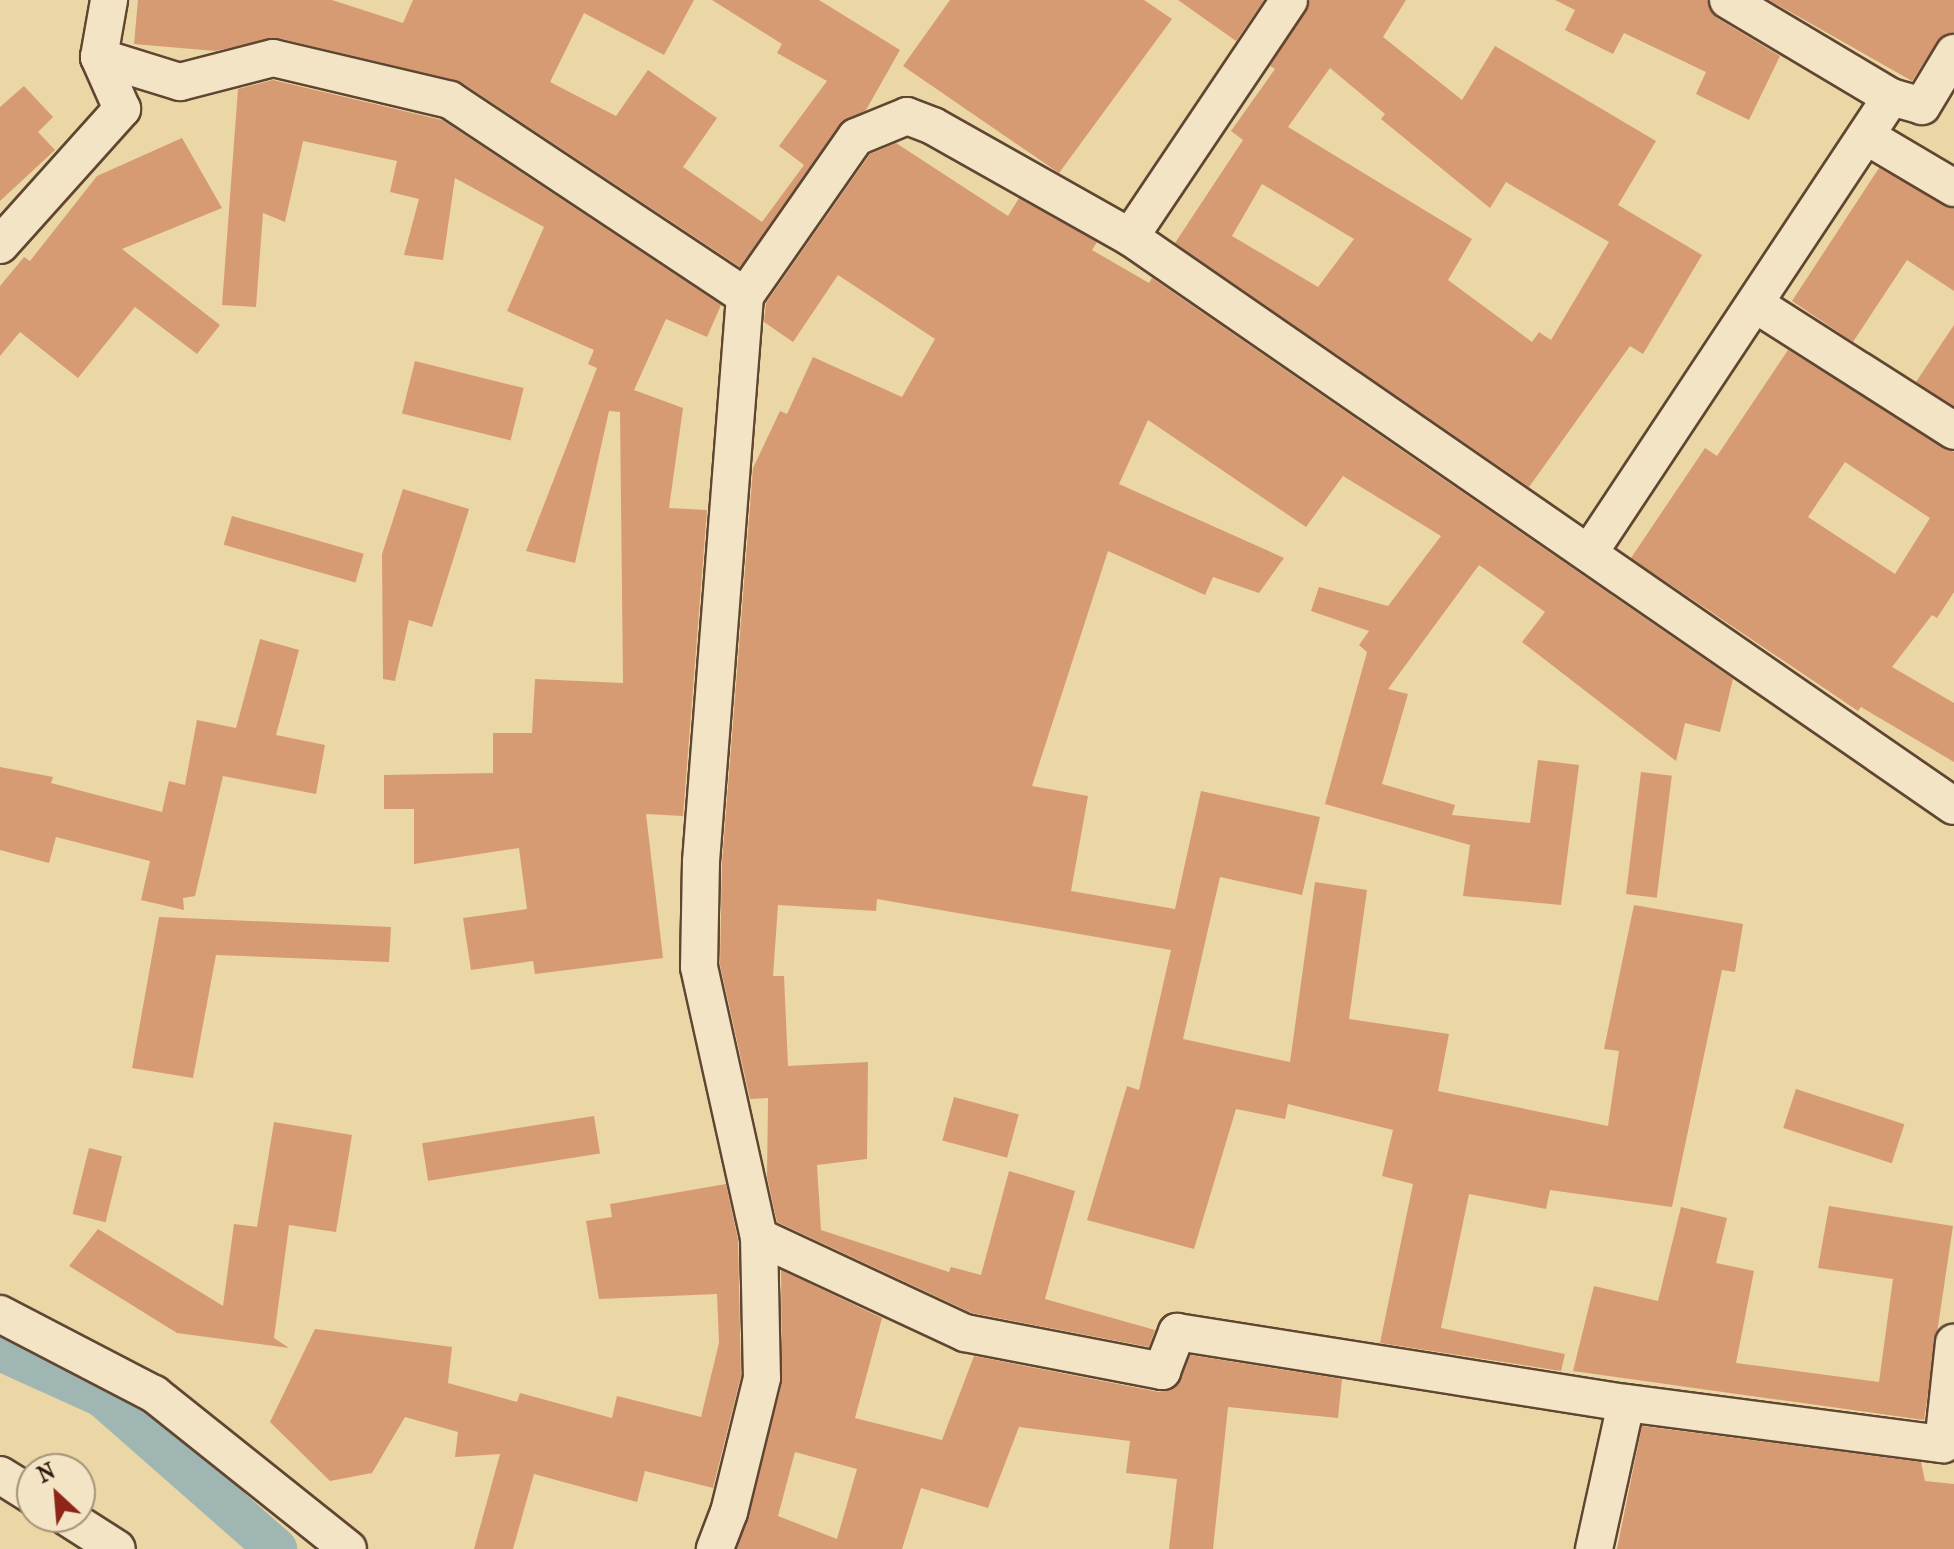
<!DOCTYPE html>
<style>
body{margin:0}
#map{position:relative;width:1954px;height:1549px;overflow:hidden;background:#ebd6a5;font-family:"IM FELL French Canon",serif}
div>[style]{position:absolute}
.canal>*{height:42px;margin:-21px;padding:0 21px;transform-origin:21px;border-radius:21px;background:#9fb6b3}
.building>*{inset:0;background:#d79b74;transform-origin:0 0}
.roads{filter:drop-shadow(2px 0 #604632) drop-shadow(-2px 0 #604632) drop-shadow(0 2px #604632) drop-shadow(0 -2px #604632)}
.street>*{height:36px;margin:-18px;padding:0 18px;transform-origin:18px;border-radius:18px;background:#f2e4c4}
span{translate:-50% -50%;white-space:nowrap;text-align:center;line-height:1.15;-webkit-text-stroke:8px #f2e4c4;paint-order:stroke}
.north{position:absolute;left:16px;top:1453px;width:80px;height:80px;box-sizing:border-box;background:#f2e4c4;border:2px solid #a5927a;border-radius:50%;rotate:334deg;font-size:22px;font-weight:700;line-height:32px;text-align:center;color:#32160b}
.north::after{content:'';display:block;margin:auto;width:28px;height:36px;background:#8f2418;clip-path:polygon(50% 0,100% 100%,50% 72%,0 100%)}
</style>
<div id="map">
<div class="canal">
<i style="left:0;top:1350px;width:112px;rotate:24.3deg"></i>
<i style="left:102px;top:1396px;width:232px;rotate:41.3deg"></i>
</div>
<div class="building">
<i style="clip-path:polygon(138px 0,332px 0,403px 23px,413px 0,694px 0,664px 55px,584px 13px,550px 82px,616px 116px,648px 70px,717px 118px,683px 167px,762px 222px,804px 165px,779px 146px,827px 81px,777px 53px,782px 44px,712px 0,819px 0,900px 50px,866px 110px,839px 125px,740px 267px,461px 82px,278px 38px,215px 51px,134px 44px)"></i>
<i style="clip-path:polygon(950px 0,1144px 0,1172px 19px,1059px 173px,903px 66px)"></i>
<i style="clip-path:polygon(1178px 0,1264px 0,1236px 41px)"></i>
<i style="clip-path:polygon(evenodd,1310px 0,1406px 0,1383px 37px,1462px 100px,1495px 46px,1656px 141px,1618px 205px,1702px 255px,1643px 354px,1630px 346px,1529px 487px,1175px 243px,1243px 140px,1231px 131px,1275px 69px,1270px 66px,1310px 0,1330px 68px,1385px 114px,1381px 119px,1490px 208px,1506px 182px,1609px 242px,1551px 340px,1539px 332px,1532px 342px,1448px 280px,1472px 239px,1288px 127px,1330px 68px,1310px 0,1262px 184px,1354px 239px,1318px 287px,1232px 236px,1262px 184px)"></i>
<i style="clip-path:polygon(1555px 0,1707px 0,1717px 18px,1780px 56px,1749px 120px,1696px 94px,1706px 72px,1624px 33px,1613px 54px,1565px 30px,1575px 10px)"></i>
<i style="clip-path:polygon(1769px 0,1954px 0,1954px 32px,1937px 42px,1912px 81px)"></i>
<i style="clip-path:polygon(273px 80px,442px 120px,721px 305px,707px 337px,666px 319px,634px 390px,683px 408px,669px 508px,707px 510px,683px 816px,646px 814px,663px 958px,535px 974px,533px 961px,471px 970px,463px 918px,527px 909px,519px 848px,414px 864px,414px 809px,384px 809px,384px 775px,493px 773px,493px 733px,532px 733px,535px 679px,623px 683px,620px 412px,609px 411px,575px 563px,526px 551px,597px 368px,588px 364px,594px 350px,507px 311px,544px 227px,455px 178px,443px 260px,404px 255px,419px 199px,390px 192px,397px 161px,303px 141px,285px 222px,263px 213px,256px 307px,222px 305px,238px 89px)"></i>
<i style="clip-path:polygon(24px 86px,53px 117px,38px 132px,55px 150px,0 201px,0 107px)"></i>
<i style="clip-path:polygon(182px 138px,222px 208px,122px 249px,220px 325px,197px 354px,135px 307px,78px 378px,20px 332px,0 356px,0 286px,24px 257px,30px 261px,97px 176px)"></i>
<i style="clip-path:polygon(896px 143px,1008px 216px,1019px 198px,1097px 242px,1092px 250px,1149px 283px,1152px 278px,1733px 679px,1720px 732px,1685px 723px,1676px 761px,1522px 642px,1545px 612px,1479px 565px,1388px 689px,1408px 694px,1382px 784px,1455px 805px,1452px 815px,1530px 823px,1538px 760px,1579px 765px,1561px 905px,1463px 896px,1470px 845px,1325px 804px,1367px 652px,1359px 645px,1369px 631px,1311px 611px,1319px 587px,1388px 606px,1441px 536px,1343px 476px,1306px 527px,1148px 420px,1119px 484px,1284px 558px,1259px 593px,1213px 577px,1205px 595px,1108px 551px,1032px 786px,1088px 796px,1071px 891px,1175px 909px,1201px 791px,1320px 817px,1302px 895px,1220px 877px,1183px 1039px,1290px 1062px,1315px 882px,1367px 890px,1349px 1019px,1449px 1034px,1438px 1091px,1608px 1126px,1619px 1051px,1604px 1049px,1634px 905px,1743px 924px,1735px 972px,1722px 970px,1672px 1207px,1550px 1190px,1546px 1209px,1469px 1194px,1441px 1328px,1565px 1354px,1561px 1371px,1380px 1343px,1413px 1184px,1382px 1176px,1393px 1130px,1288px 1104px,1285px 1119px,1236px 1109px,1194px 1249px,1087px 1220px,1127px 1086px,1139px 1090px,1171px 950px,877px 899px,876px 911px,778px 905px,773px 976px,784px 976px,788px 1066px,868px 1062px,867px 1159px,817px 1165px,821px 1230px,949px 1272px,951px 1267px,981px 1275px,1009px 1171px,1075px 1191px,1045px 1299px,1155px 1330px,1149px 1347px,972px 1313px,777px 1222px,767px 1177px,768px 1098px,750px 1099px,720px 965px,722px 863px,753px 468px,780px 411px,787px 414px,813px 357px,902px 397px,935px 339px,838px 275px,793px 342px,764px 322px,766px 303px,870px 154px)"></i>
<i style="clip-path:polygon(1879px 168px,1954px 209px,1954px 291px,1907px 260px,1853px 342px,1792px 301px)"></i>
<i style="clip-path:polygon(1954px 325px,1954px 406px,1916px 382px)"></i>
<i style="clip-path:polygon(evenodd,1788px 350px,1954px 452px,1954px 592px,1937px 618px,1932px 615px,1892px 667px,1954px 703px,1954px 762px,1861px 707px,1858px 711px,1631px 558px,1705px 448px,1717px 456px,1788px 350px,1845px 462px,1930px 518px,1895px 574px,1808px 517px,1845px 462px)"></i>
<i style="left:415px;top:361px;width:112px;height:54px;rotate:14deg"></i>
<i style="clip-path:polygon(403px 489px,469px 509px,432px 627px,409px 620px,395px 681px,383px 679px,382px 554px)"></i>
<i style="left:232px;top:516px;width:137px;height:30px;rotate:16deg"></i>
<i style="clip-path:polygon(260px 639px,299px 650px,276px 735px,325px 745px,316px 794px,223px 776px,195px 896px,183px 898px,184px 910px,141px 900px,150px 861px,56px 837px,49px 863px,0 850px,0 767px,53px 777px,51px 783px,162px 812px,169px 781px,185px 785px,197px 720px,236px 728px)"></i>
<i style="left:1641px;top:772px;width:31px;height:123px;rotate:7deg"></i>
<i style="clip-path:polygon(159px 917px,391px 927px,389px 962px,216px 955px,193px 1078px,132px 1068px)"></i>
<i style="left:1796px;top:1089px;width:114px;height:41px;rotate:18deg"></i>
<i style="left:954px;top:1097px;width:67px;height:45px;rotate:15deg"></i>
<i style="left:594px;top:1116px;width:38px;height:174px;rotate:81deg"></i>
<i style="clip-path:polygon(274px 1122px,352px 1135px,336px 1232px,289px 1225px,274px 1338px,289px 1348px,177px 1333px,69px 1266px,98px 1229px,223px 1306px,234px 1224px,257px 1227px)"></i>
<i style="left:89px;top:1148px;width:34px;height:68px;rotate:14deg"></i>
<i style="clip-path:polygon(726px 1184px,738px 1240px,741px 1376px,713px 1488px,645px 1471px,637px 1502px,534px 1474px,513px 1549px,474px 1549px,500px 1454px,455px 1457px,458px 1432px,405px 1417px,372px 1473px,330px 1481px,270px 1422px,315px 1329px,452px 1347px,448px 1383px,517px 1402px,520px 1393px,612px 1418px,617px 1396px,701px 1417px,719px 1343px,717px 1294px,599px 1299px,586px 1221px,612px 1217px,610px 1204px)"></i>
<i style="clip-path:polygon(1829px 1206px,1953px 1226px,1924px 1420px,1573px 1371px,1594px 1286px,1658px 1301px,1681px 1207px,1727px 1218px,1716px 1263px,1754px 1271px,1736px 1363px,1879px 1382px,1893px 1279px,1818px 1268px)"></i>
<i style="clip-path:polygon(evenodd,781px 1270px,882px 1318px,855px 1418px,942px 1440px,974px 1356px,1159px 1392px,1177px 1386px,1190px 1355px,1342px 1379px,1338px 1418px,1228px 1407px,1213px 1549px,1169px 1549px,1177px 1479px,1126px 1473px,1130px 1441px,1019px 1427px,988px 1508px,921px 1488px,902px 1549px,737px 1549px,782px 1383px,781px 1270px,795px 1452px,857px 1469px,837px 1539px,778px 1516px,795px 1452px)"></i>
<i style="clip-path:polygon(1642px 1426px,1921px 1462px,1925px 1481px,1954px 1484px,1954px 1549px,1617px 1549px)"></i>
</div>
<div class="roads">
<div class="street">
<i style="left:1728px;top:0;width:190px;rotate:30.8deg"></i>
<i style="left:99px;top:57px;width:85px;rotate:17.2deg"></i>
<i style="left:180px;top:82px;width:96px;rotate:-14.5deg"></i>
<i style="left:273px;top:58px;width:182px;rotate:13.3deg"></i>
<i style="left:450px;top:100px;width:354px;rotate:33.6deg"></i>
<i style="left:745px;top:296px;width:568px;rotate:94.45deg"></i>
<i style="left:701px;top:862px;width:105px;rotate:91.1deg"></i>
<i style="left:699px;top:967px;width:277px;rotate:77.5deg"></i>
<i style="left:759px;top:1237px;width:141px;rotate:88.8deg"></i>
<i style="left:762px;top:1378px;width:138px;rotate:103.8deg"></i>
<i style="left:729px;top:1512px;width:40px;rotate:111deg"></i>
<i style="left:1866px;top:136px;width:102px;rotate:30.6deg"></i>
<i style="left:1130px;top:237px;width:285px;rotate:-56.1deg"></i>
<i style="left:0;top:245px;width:183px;rotate:-48.1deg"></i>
<i style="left:122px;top:109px;width:57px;rotate:-113.9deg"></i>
<i style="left:99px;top:57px;width:58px;rotate:-80deg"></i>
<i style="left:745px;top:296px;width:194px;rotate:-55.1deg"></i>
<i style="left:856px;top:137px;width:55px;rotate:-22.4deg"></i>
<i style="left:907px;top:116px;width:28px;rotate:21deg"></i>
<i style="left:933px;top:126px;width:226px;rotate:29.4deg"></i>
<i style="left:1130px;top:237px;width:1001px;rotate:34.63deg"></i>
<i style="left:1755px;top:304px;width:236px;rotate:32.5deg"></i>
<i style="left:1589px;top:553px;width:547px;rotate:-56.48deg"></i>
<i style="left:1891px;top:97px;width:32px;rotate:16deg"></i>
<i style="left:1922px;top:106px;width:62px;rotate:-58.9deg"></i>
<i style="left:759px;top:1237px;width:227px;rotate:25deg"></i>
<i style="left:965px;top:1333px;width:201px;rotate:10.9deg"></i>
<i style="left:1162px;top:1371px;width:42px;rotate:-69deg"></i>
<i style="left:1177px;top:1332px;width:455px;rotate:9deg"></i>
<i style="left:0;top:1314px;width:174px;rotate:27.5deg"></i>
<i style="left:154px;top:1394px;width:248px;rotate:38.6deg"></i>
<i style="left:0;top:1475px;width:38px;rotate:32deg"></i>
<i style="left:67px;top:1517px;width:59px;rotate:32.6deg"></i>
<i style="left:1594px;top:1549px;width:149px;rotate:-77.6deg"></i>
<i style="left:1626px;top:1403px;width:320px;rotate:7.4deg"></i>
<i style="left:1943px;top:1444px;width:102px;rotate:-83.8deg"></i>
</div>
</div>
<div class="north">N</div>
</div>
